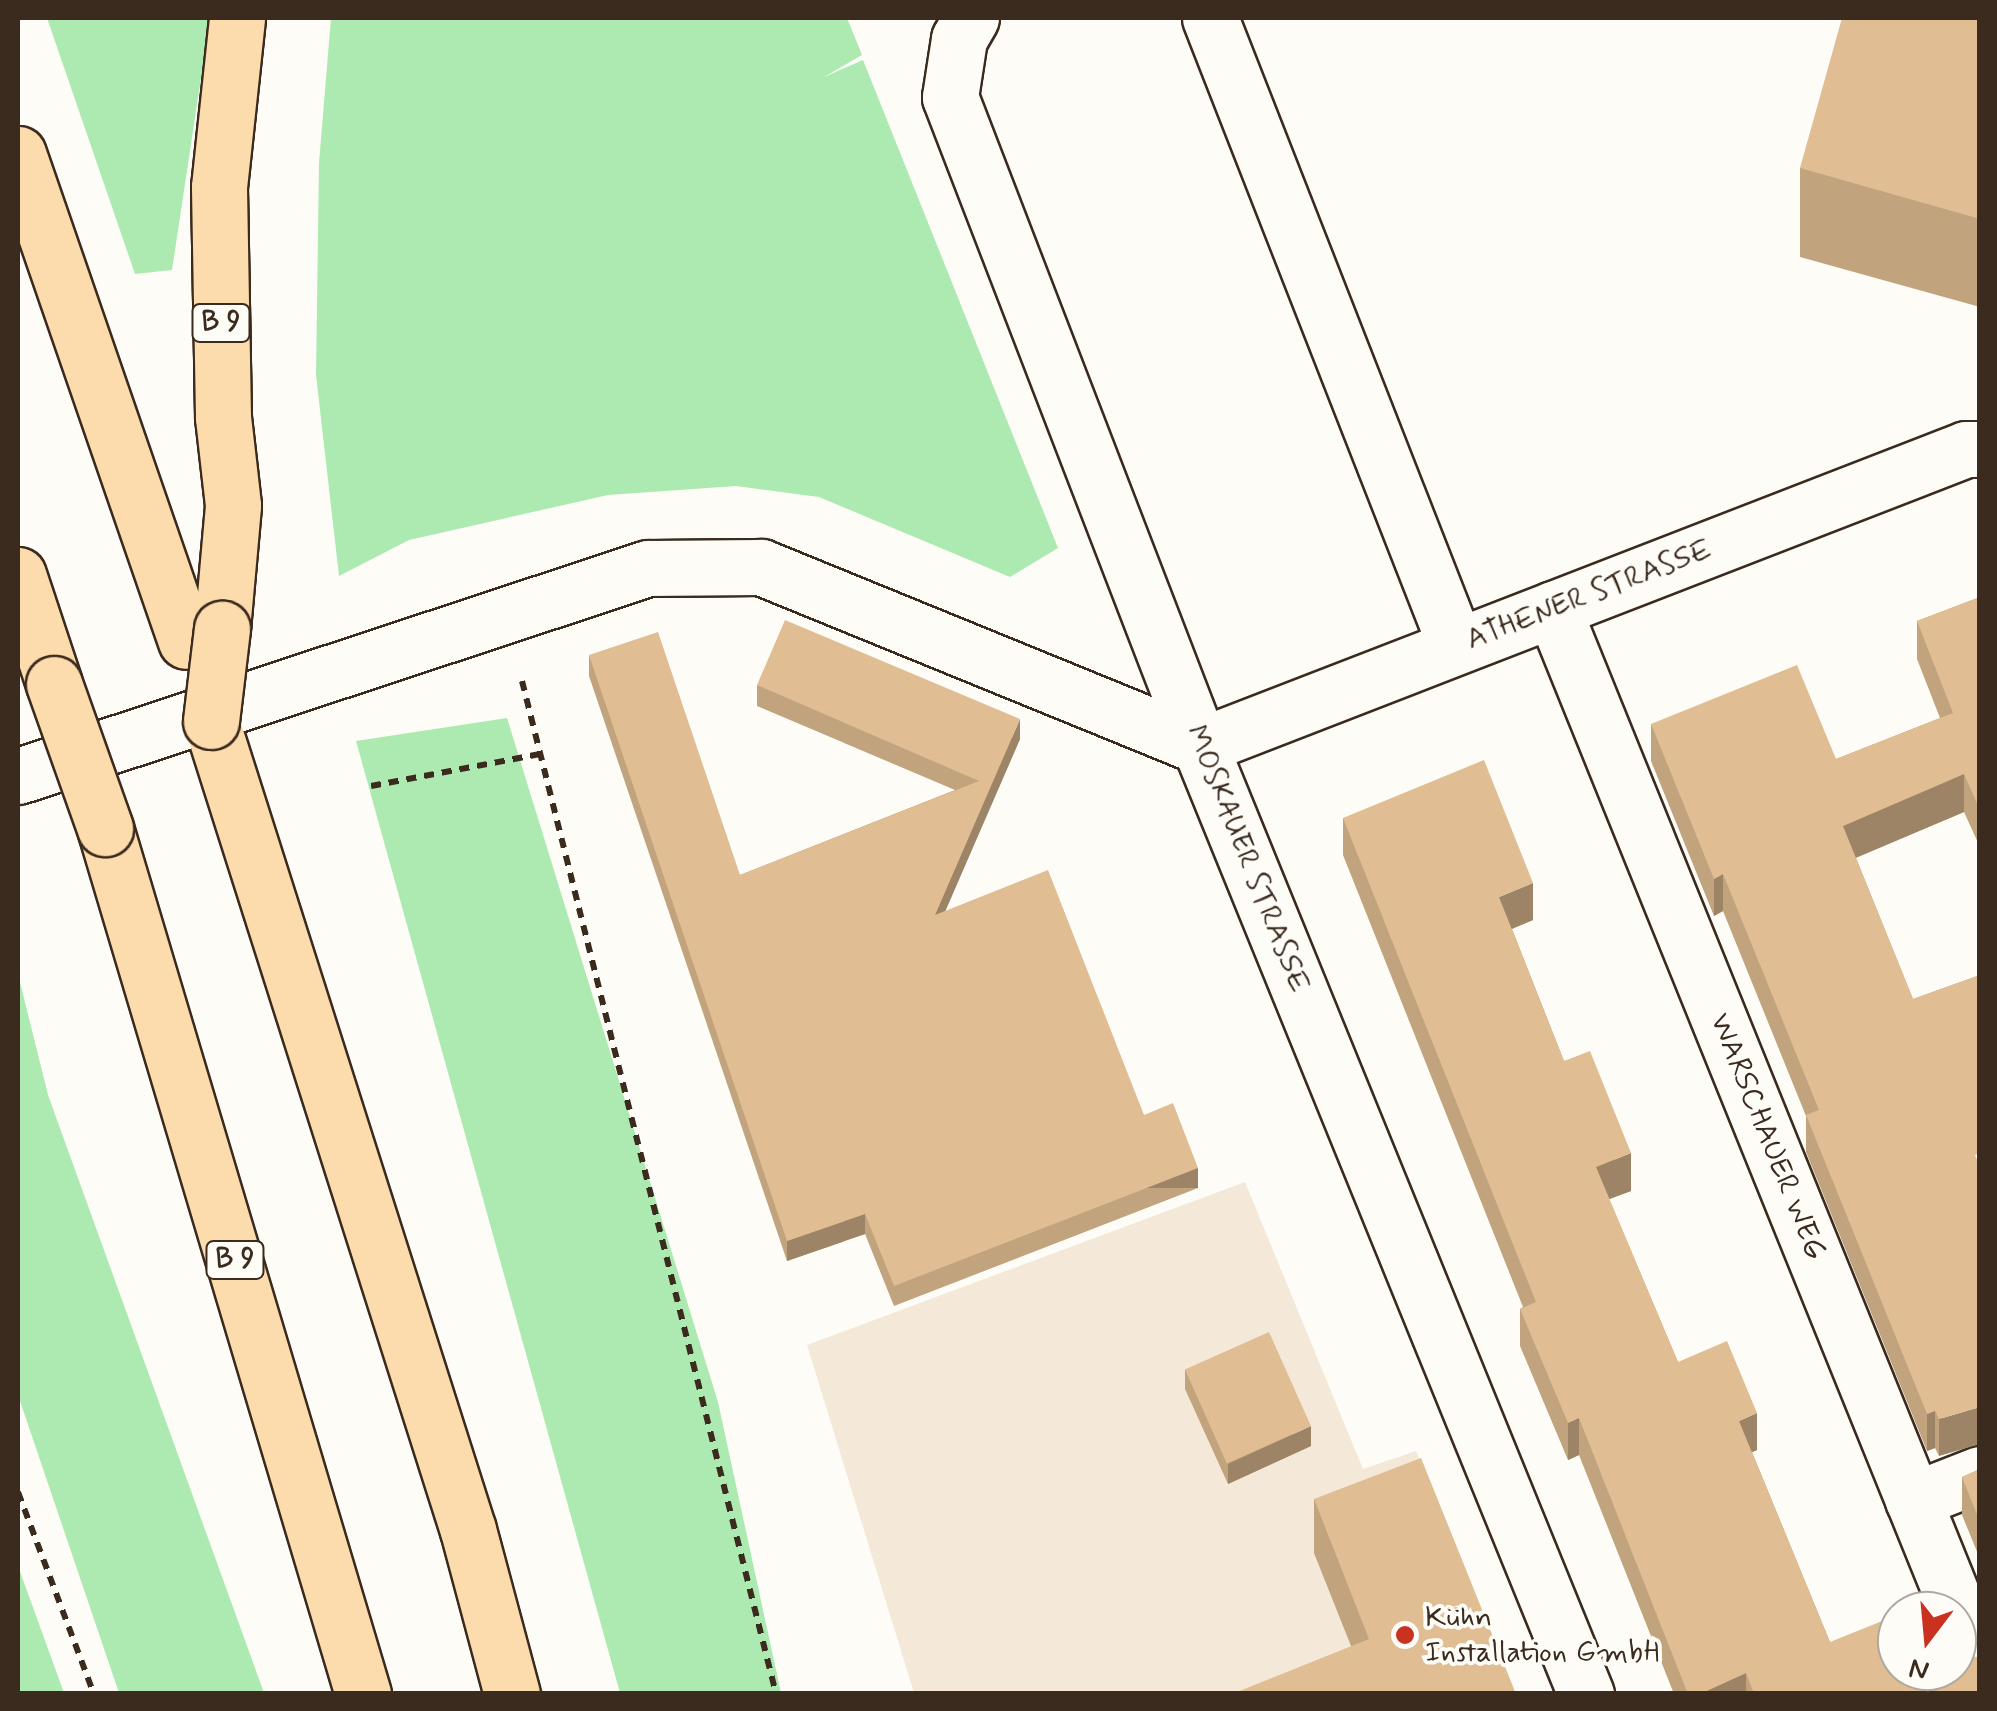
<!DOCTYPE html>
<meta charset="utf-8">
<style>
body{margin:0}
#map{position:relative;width:1997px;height:1711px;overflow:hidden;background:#fdfcf7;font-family:Mynerve,sans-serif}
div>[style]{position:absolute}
.built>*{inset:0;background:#f4e9d9}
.green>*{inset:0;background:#aceab1}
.path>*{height:6px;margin-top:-3px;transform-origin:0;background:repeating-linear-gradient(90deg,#3b2a1e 0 10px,transparent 0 18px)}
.roads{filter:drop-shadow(2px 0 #3b2a1e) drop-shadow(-2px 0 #3b2a1e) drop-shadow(0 2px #3b2a1e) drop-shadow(0 -2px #3b2a1e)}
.minor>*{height:55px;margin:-27.5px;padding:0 27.5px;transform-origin:27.5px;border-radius:27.5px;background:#fdfcf7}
.highway>*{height:55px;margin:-27.5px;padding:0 27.5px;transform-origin:27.5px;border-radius:27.5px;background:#fcdcac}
.bridges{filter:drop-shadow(2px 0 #3b2a1e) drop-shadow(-2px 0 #3b2a1e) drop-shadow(0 2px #3b2a1e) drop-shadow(0 -2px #3b2a1e)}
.highway-bridge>*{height:55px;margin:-27.5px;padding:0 27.5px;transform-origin:27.5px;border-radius:27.5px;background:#fcdcac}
.wall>*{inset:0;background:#c1a37e}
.shaded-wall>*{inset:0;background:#9d8466;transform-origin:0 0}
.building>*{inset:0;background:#e0bd92;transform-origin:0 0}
.dots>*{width:28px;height:28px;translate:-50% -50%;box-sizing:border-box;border:5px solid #fdfcf7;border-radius:50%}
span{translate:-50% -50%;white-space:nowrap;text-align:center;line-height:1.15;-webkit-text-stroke:8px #fdfcf7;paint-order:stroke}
.shield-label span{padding:2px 8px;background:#fdfcf7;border:2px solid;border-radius:8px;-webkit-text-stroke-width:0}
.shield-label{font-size:28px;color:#3b2a1e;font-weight:700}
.street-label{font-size:30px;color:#3b2a1e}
.poi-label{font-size:30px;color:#3b2a1e}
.left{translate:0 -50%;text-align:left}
.frame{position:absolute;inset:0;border:20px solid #3b2a1e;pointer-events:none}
.north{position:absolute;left:1877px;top:1591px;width:100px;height:100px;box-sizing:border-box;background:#fdfcf7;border:2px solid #afa8a0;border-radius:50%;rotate:196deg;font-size:28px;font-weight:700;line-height:40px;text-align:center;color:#3b2a1e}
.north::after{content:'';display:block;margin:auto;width:35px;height:45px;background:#c8321e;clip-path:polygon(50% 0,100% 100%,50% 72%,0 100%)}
</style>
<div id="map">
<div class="built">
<i style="clip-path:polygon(1245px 1182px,1363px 1469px,1416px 1451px,1514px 1693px,914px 1693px,807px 1345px)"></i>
</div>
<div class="green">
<i style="clip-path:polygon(47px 18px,210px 18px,172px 270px,135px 274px)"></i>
<i style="clip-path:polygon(331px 18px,847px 18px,862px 55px,824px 77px,863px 60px,1058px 548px,1010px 577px,819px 497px,736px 486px,608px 495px,409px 540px,339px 576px,316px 375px,319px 163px)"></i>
<i style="clip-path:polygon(507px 718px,718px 1402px,781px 1693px,620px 1693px,356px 741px)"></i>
<i style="clip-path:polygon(18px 974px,48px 1095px,264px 1693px,119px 1693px,18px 1395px)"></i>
<i style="clip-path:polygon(18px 1566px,64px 1693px,18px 1693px)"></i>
</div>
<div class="path">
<i style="left:522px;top:681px;width:1044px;rotate:75.92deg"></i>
<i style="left:371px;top:786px;width:172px;rotate:-10.7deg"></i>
<i style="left:18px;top:1492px;width:216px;rotate:69.4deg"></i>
</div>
<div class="roads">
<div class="minor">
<i style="left:971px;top:18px;width:24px;rotate:120deg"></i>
<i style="left:959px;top:39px;width:59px;rotate:98.8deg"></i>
<i style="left:950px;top:97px;width:695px;rotate:68.93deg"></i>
<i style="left:1200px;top:746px;width:1024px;rotate:67.85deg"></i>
<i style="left:1210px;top:18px;width:674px;rotate:68.61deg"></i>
<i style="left:1553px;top:609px;width:1139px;rotate:67.98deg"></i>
<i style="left:1200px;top:746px;width:822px;rotate:-21.19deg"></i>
<i style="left:1966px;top:449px;width:14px"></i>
<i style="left:18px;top:776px;width:663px;rotate:-18.27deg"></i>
<i style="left:648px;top:568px;width:113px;rotate:-0.5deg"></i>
<i style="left:761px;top:567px;width:474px;rotate:22.2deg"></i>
<i style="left:1913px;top:1500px;width:72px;rotate:-21.2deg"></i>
</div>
<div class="highway">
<i style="left:18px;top:154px;width:515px;rotate:70.97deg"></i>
<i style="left:18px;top:575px;width:115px;rotate:71.7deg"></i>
<i style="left:222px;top:629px;width:124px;rotate:-84.9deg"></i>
<i style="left:233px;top:505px;width:89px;rotate:-96.5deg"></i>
<i style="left:223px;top:417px;width:230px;rotate:-91deg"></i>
<i style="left:219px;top:187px;width:170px;rotate:-83.9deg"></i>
<i style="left:211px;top:721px;width:849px;rotate:72.38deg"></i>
<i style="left:468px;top:1530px;width:170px;rotate:75deg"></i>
<i style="left:105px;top:828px;width:904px;rotate:73.41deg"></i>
</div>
</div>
<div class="bridges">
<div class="highway-bridge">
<i style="left:54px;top:684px;width:153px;rotate:70.5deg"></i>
<i style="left:211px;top:721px;width:93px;rotate:-83.2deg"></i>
</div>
</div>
<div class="wall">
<i style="clip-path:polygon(1980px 18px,1980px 307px,1800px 257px,1800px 168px)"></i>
<i style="clip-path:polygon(1980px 597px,1980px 847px,1964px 812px,1856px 858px,1913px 999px,1980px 975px,1939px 1456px,1935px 1448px,1927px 1451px,1806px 1152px,1806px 1116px,1723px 911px,1714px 916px,1651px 761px,1651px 724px,1836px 759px,1940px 718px,1917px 659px,1917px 621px)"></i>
<i style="clip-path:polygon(589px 655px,740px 875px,955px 790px,757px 706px,757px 685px,1020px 739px,945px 911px,1144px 1115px,1198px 1188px,894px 1306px,865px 1234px,787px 1261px,589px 676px)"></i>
<i style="clip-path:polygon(1343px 818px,1533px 920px,1512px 929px,1564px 1061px,1631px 1191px,1609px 1199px,1678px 1362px,1757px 1450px,1752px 1452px,1830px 1642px,1962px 1653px,1977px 1659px,1980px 1694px,1674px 1694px,1579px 1455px,1568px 1460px,1520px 1346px,1520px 1309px,1523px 1307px,1343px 855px)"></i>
<i style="clip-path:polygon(1185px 1369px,1311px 1446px,1228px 1484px,1185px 1389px)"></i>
<i style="clip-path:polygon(1980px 1469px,1980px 1559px,1962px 1515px,1962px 1477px)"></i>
<i style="clip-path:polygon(1314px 1499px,1516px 1694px,1351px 1646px,1314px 1553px)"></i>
</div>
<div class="shaded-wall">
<i style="clip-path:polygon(1020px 719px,1020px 739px,935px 935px,935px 915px)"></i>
<i style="clip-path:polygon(1964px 774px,1964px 812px,1843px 863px,1843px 826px)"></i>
<i style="clip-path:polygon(1723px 874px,1723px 911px,1714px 916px,1714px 879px)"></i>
<i style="clip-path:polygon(1533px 883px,1533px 920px,1499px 934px,1499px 897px)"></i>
<i style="clip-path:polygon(1631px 1153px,1631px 1191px,1596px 1204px,1596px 1167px)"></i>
<i style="left:1198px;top:1168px;width:20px;height:326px;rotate:90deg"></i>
<i style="clip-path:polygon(865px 1214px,865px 1234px,787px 1261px,787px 1241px)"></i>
<i style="clip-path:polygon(1980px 1407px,1980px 1444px,1939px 1456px,1939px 1419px)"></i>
<i style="clip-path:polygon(1935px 1411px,1935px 1448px,1927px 1451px,1927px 1414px)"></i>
<i style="clip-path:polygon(1757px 1413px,1757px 1450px,1739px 1458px,1739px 1421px)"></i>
<i style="clip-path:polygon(1579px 1418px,1579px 1455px,1568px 1460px,1568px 1423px)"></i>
<i style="clip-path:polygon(1311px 1426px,1311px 1446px,1228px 1484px,1228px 1464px)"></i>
<i style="clip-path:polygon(1746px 1673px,1746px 1694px,1700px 1694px)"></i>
</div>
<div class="building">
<i style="clip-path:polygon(1842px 18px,1980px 18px,1980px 219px,1800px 168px)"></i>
<i style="clip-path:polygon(1980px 597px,1980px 810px,1964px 774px,1843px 826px,1913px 999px,1980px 975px,1980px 1153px,1975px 1155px,1980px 1167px,1980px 1407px,1939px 1419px,1935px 1411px,1927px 1414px,1806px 1115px,1819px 1110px,1723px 874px,1714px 879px,1651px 724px,1797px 665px,1836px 759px,1953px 713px,1917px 621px)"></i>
<i style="clip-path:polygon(785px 620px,1020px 719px,935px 915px,1048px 870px,1144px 1115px,1173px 1103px,1198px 1168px,894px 1286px,865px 1214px,787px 1241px,589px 655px,658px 632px,740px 875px,979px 781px,757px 685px)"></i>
<i style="clip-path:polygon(1484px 760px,1533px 883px,1499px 897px,1564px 1061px,1590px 1051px,1631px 1153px,1596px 1167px,1678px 1362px,1727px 1341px,1757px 1413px,1739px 1421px,1830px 1642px,1897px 1615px,1897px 1671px,1957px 1671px,1957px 1644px,1962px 1653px,1980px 1658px,1980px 1694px,1754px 1694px,1746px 1673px,1700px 1694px,1688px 1694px,1579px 1418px,1568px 1423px,1520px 1309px,1536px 1302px,1343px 818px)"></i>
<i style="left:1269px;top:1332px;width:103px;height:92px;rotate:66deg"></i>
<i style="clip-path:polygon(1421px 1458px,1516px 1694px,1232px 1694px,1369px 1639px,1314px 1499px)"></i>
<i style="clip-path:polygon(1980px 1469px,1980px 1522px,1962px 1477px)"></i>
<i style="clip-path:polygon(1935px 1600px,1941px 1611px,1906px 1611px)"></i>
</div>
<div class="dots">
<i style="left:1405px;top:1635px;background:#c8321e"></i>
</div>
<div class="shield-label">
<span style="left:221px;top:323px">B 9</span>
<span style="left:235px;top:1260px">B 9</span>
</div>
<div class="street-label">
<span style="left:1589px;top:595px;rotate:-21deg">ATHENER STRASSE</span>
<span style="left:1247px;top:859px;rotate:68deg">MOSKAUER STRASSE</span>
<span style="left:1767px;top:1137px;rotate:68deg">WARSCHAUER WEG</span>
</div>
<div class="poi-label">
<span class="left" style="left:1425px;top:1635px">Kühn<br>Installation GmbH</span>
</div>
<div class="frame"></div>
<div class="north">N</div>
</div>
